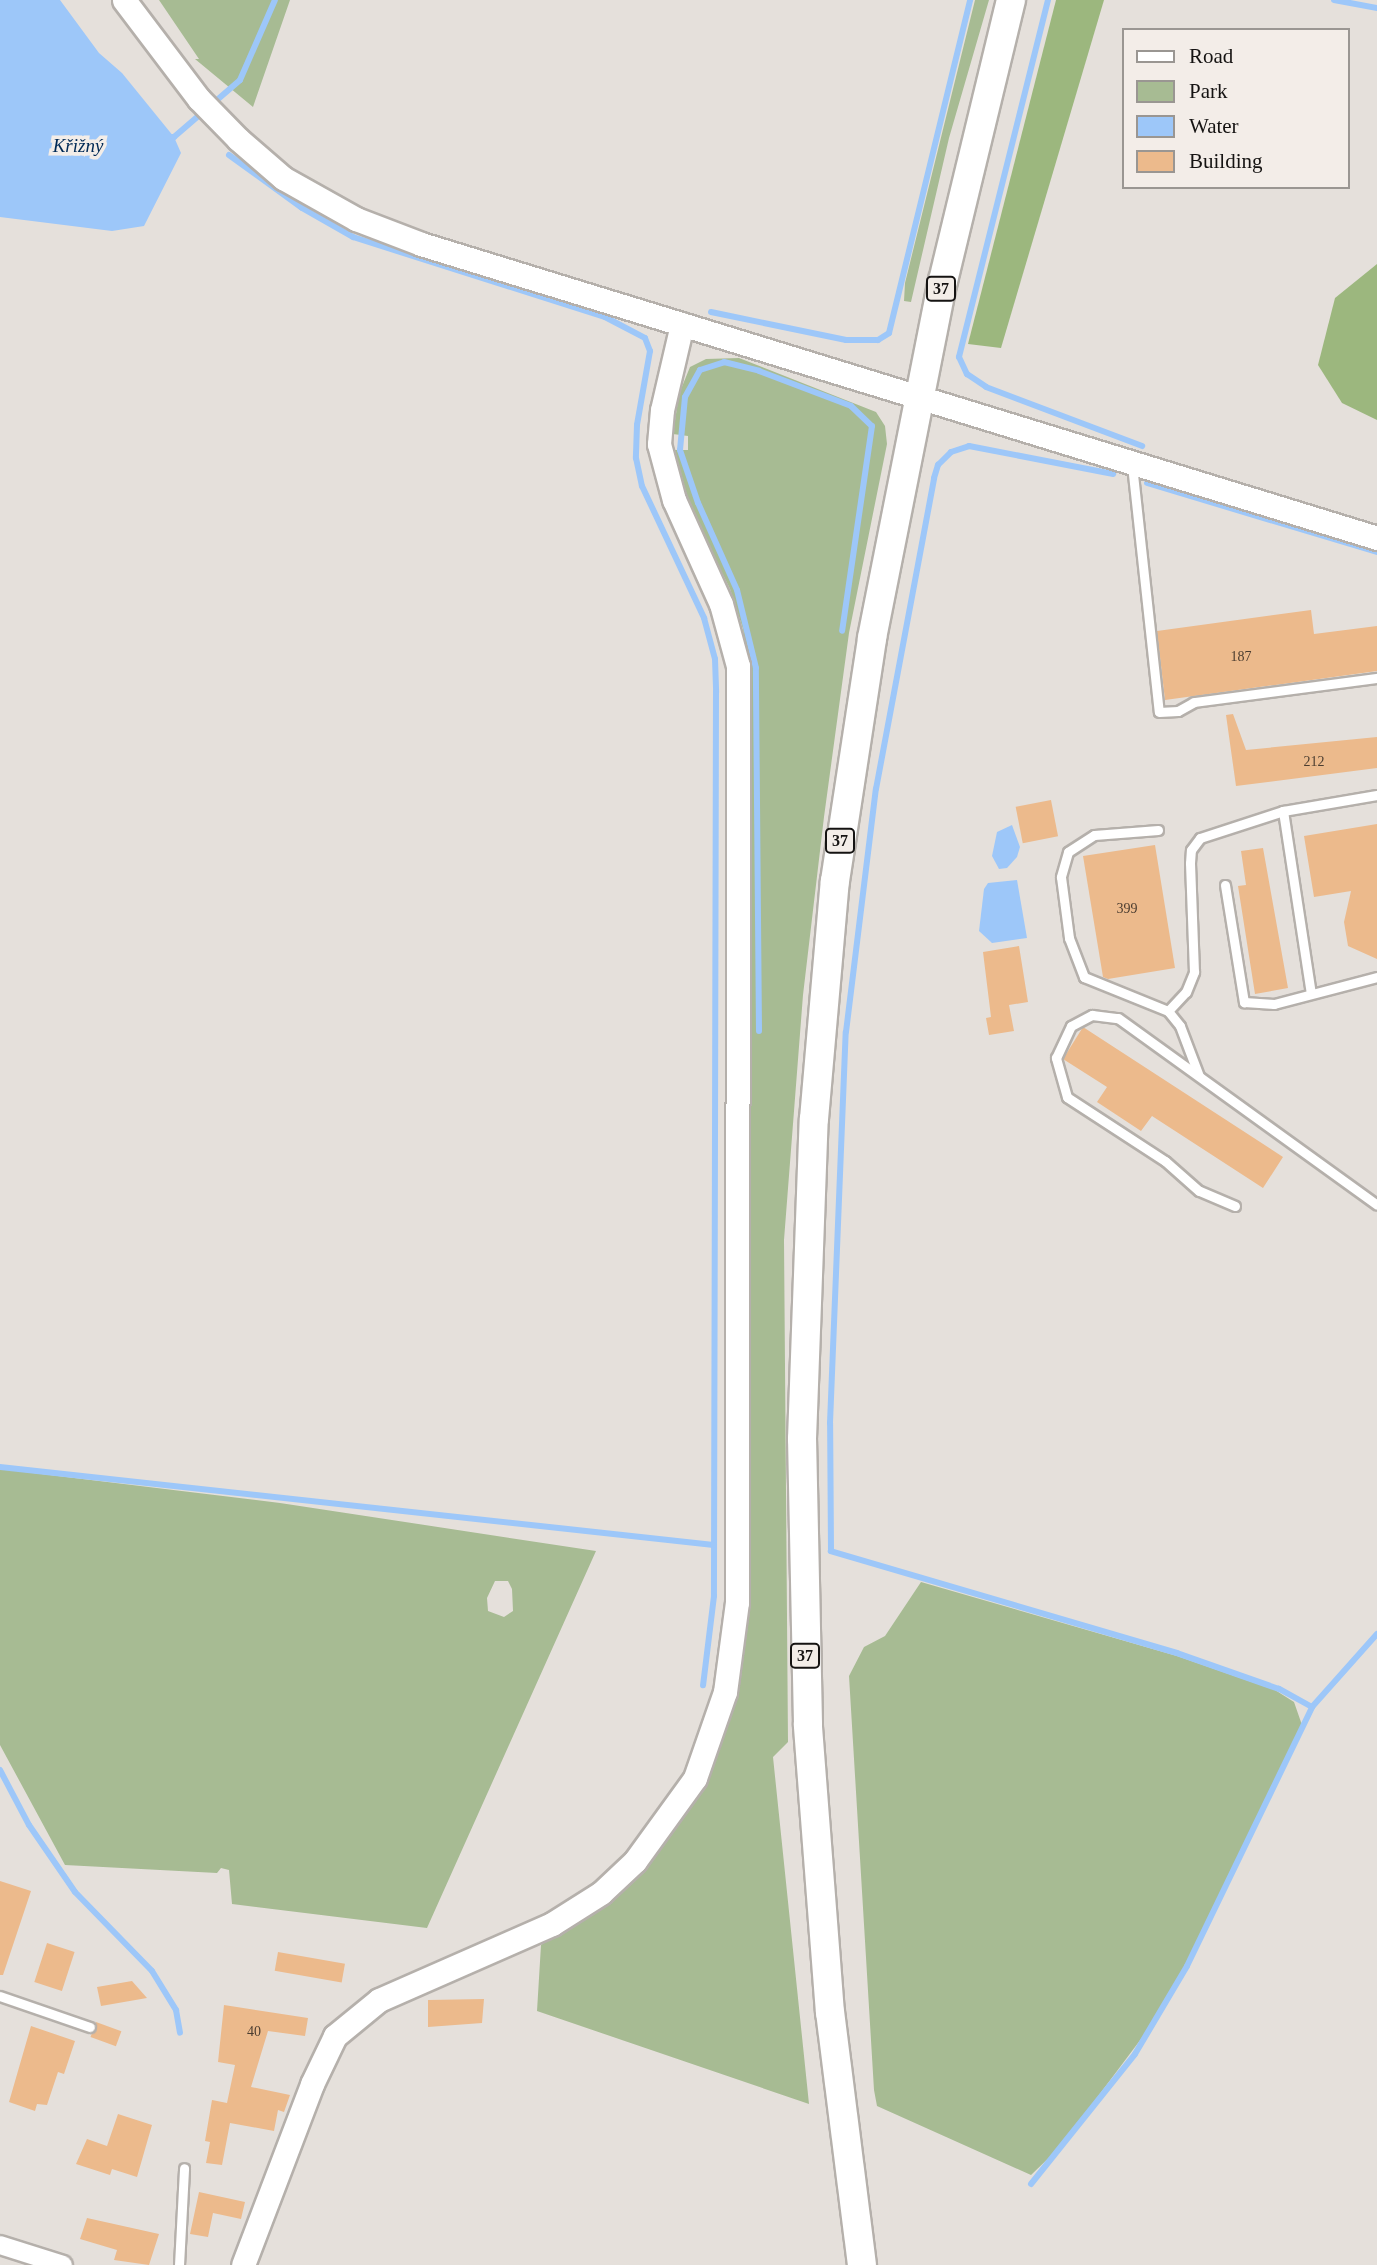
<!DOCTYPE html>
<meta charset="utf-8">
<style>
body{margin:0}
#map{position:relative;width:1377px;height:2265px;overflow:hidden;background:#e5e0db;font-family:"Times New Roman",serif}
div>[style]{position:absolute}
.green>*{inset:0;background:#a7bb93}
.forest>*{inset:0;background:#9cb77e}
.water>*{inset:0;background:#9dc7f9}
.stream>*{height:6px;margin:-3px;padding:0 3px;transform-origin:3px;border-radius:3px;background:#9dc7f9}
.building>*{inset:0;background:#ecba8c;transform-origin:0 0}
.roads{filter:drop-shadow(2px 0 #b5b0ab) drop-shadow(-2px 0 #b5b0ab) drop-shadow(0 2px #b5b0ab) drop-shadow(0 -2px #b5b0ab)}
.service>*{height:9px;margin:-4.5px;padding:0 4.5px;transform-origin:4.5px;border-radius:4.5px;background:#fff}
.minor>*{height:18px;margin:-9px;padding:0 9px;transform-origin:9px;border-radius:9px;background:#fff}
.tertiary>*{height:23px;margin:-11.5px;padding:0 11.5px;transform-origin:11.5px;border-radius:11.5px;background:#fff}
.primary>*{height:28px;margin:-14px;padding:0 14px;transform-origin:14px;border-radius:14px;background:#fff}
span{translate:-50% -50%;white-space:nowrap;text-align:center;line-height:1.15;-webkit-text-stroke:7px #f3ede8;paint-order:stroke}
.number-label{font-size:14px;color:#4b3d30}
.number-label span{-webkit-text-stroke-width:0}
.shield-label span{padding:2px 5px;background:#f3ede8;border:2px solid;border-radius:5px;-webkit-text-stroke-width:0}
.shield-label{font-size:16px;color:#151312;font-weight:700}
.water-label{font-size:19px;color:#002a56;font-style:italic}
.legend{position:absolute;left:1122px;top:28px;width:228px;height:161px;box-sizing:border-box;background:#f3ede8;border:2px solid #9a9692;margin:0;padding:9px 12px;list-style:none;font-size:21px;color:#151312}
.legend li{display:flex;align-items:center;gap:14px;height:35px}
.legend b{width:35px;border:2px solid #9a9692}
</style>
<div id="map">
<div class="green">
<i style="clip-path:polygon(159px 0,290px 0,253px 107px,195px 59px,199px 59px)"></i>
<i style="clip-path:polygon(975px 0,989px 0,949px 138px,911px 302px,904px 301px,905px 283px)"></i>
<i style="clip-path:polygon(739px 358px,876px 412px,885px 426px,887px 444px,849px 633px,824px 817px,803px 995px,784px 1240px,788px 1742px,773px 1757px,809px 2104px,537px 2011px,541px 1945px,641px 1873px,674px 1831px,711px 1768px,728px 1725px,744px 1647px,749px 1432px,751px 697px,743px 629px,730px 589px,697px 522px,675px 464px,673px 450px,688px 450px,688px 436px,673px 434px,679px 394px,690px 367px,706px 359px)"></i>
<i style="clip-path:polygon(evenodd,0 1469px,280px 1503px,596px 1551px,427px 1928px,232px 1904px,229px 1870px,221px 1868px,217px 1873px,65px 1865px,0 1745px,0 1469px,495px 1581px,508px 1581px,512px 1589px,513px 1611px,504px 1617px,488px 1611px,487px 1598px,495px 1581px)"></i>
<i style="clip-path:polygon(921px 1582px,1177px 1656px,1275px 1690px,1294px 1702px,1302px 1725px,1191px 1955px,1144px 2035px,1060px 2147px,1031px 2175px,877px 2106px,874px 2090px,849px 1676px,864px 1647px,885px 1636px)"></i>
</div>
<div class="forest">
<i style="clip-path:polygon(1056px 0,1104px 0,1001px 348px,968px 344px)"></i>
<i style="clip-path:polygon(1377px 264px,1377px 420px,1342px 403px,1318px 365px,1335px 298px)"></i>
</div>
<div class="water">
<i style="clip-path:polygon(0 0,60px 0,99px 53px,122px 73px,174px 137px,181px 153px,144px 226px,112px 231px,0 217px)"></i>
<i style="clip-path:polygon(1012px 825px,1020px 847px,1017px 857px,1007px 868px,999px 869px,992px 856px,997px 832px)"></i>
<i style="clip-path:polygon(1017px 880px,1027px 938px,992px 943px,979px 931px,984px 889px,988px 883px)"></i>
</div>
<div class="stream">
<i style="left:1048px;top:0;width:368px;rotate:104deg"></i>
<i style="left:959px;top:357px;width:19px;rotate:65deg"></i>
<i style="left:967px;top:374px;width:23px;rotate:34deg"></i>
<i style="left:986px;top:387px;width:167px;rotate:20.7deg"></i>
<i style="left:1334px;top:0;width:44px;rotate:10.5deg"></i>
<i style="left:166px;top:137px;width:8px"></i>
<i style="left:174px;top:137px;width:87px;rotate:-40.8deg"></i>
<i style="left:240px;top:80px;width:87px;rotate:-66.4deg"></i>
<i style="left:229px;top:155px;width:90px;rotate:36deg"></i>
<i style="left:302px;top:208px;width:59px;rotate:29.6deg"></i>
<i style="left:353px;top:237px;width:264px;rotate:17.6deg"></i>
<i style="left:605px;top:317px;width:45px;rotate:27.7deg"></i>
<i style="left:645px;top:338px;width:14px;rotate:69deg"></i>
<i style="left:650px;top:351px;width:75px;rotate:100deg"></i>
<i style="left:637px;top:425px;width:33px;rotate:92deg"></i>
<i style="left:636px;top:458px;width:29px;rotate:78deg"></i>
<i style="left:642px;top:486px;width:146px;rotate:64.8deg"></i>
<i style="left:704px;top:618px;width:42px;rotate:75deg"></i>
<i style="left:715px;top:659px;width:33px;rotate:88deg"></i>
<i style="left:716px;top:692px;width:904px;rotate:90.13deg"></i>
<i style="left:714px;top:1596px;width:90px;rotate:97deg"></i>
<i style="left:711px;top:312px;width:138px;rotate:11.7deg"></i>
<i style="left:846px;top:340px;width:32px"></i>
<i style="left:878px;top:340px;width:13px;rotate:-32deg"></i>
<i style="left:889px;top:333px;width:343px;rotate:-76.3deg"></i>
<i style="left:1147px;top:483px;width:240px;rotate:16.7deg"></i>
<i style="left:759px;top:1031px;width:363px;rotate:-90.5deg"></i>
<i style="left:756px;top:668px;width:80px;rotate:-103.7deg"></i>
<i style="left:737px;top:590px;width:95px;rotate:-114.1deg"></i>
<i style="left:698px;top:503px;width:56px;rotate:-108.8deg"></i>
<i style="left:680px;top:450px;width:53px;rotate:-84.6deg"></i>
<i style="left:685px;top:397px;width:31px;rotate:-61deg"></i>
<i style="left:700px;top:370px;width:25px;rotate:-18deg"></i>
<i style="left:724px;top:362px;width:36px;rotate:14deg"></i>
<i style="left:759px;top:371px;width:98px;rotate:20.8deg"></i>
<i style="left:851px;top:406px;width:29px;rotate:44deg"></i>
<i style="left:872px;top:426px;width:207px;rotate:98.3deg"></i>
<i style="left:0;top:1467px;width:718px;rotate:6.23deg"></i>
<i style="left:1312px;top:1707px;width:98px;rotate:-48.3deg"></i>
<i style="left:0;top:1770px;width:62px;rotate:62.2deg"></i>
<i style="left:29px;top:1825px;width:81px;rotate:55.5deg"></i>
<i style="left:75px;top:1892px;width:110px;rotate:45.7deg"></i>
<i style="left:152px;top:1971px;width:46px;rotate:58.4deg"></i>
<i style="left:176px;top:2010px;width:23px;rotate:80deg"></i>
<i style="left:1031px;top:2184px;width:166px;rotate:-51.3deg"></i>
<i style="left:1135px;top:2054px;width:102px;rotate:-59.4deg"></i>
<i style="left:1187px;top:1966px;width:288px;rotate:-64.2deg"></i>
<i style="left:1312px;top:1707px;width:38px;rotate:-151deg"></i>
<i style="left:1279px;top:1689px;width:108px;rotate:-160.6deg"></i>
<i style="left:1177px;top:1653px;width:361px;rotate:-163.6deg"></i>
<i style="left:831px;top:1551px;width:128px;rotate:-90.4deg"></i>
<i style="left:830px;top:1423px;width:391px;rotate:-87.7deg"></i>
<i style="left:846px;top:1032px;width:245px;rotate:-83deg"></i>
<i style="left:876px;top:789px;width:316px;rotate:-79.4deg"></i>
<i style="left:934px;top:478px;width:14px;rotate:-73deg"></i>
<i style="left:938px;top:465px;width:18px;rotate:-45deg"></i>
<i style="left:951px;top:452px;width:19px;rotate:-18deg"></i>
<i style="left:969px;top:446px;width:147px;rotate:11deg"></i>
</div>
<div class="building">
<i style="clip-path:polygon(1311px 610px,1314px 634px,1377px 626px,1377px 671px,1165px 700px,1157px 631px)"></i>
<i style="clip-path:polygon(1233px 714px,1246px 750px,1377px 737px,1377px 768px,1236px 786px,1226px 715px)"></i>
<i style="left:1051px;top:800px;width:37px;height:36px;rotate:79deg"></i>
<i style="clip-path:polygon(1377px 824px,1377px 959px,1348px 946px,1344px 922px,1351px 891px,1314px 897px,1304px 836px)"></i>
<i style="clip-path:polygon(1155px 845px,1175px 968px,1108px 979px,1103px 977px,1083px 856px)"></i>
<i style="clip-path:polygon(1263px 848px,1288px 988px,1255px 994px,1238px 886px,1246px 885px,1241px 851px)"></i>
<i style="clip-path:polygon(1019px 946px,1028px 1002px,1009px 1005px,1014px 1031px,989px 1035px,986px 1018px,991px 1017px,983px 952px)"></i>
<i style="clip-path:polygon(1083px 1027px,1283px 1157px,1263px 1188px,1152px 1116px,1141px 1131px,1097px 1102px,1107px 1087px,1063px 1059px)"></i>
<i style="clip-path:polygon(0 1881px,31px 1891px,3px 1975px,0 1975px)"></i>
<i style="left:47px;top:1943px;width:29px;height:41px;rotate:18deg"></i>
<i style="left:278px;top:1952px;width:68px;height:19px;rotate:10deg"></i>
<i style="clip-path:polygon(132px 1981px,147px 1998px,101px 2006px,97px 1987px)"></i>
<i style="clip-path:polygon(484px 1999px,482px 2023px,428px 2027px,428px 2000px)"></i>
<i style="clip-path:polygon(224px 2005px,308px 2018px,305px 2036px,268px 2031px,251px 2087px,290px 2095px,284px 2112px,278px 2110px,274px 2131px,230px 2123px,222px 2165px,206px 2163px,210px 2142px,205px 2141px,212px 2100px,227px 2103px,235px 2065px,218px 2062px)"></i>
<i style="left:96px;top:2022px;width:27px;height:16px;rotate:20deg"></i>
<i style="clip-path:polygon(31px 2026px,75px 2041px,64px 2074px,58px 2072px,47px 2105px,37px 2104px,35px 2111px,9px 2102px)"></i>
<i style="clip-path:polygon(118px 2114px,152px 2125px,137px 2177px,112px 2169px,110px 2175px,76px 2164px,87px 2139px,107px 2146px)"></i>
<i style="clip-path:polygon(199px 2192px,245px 2202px,241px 2219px,213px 2213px,208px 2237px,190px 2234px)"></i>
<i style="clip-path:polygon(87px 2218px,159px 2234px,149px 2265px,114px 2260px,117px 2250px,80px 2239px)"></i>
</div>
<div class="roads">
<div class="service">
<i style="left:1132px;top:465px;width:248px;rotate:83.8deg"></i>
<i style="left:1159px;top:712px;width:19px;rotate:-3deg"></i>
<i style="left:1178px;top:711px;width:18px;rotate:-29deg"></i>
<i style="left:1194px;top:702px;width:185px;rotate:-7.5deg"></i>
<i style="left:1283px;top:811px;width:184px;rotate:81.3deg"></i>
<i style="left:1158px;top:830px;width:64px;rotate:175.5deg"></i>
<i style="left:1094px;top:835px;width:31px;rotate:147deg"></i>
<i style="left:1068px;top:852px;width:26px;rotate:106deg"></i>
<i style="left:1061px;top:877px;width:62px;rotate:82.5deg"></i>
<i style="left:1069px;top:938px;width:42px;rotate:69deg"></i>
<i style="left:1084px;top:977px;width:91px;rotate:22deg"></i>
<i style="left:1168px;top:1011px;width:19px;rotate:51deg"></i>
<i style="left:1180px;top:1026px;width:53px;rotate:69.2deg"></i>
<i style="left:1225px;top:885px;width:119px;rotate:80.8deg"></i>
<i style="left:1244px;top:1002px;width:30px;rotate:4deg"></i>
<i style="left:1274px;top:1004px;width:106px;rotate:-14.7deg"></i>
<i style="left:1168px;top:1011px;width:26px;rotate:-47deg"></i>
<i style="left:1186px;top:992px;width:22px;rotate:-68deg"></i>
<i style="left:1194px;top:972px;width:109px;rotate:-92.1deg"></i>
<i style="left:1190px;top:863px;width:13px;rotate:-86deg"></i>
<i style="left:1191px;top:850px;width:15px;rotate:-53deg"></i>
<i style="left:1200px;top:838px;width:87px;rotate:-18deg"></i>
<i style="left:1283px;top:811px;width:95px;rotate:-9.7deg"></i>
<i style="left:1235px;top:1206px;width:39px;rotate:-157deg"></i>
<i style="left:1199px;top:1191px;width:45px;rotate:-138.6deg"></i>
<i style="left:1165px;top:1161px;width:117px;rotate:-146.9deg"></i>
<i style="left:1067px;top:1097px;width:41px;rotate:-105.8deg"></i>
<i style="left:1056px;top:1058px;width:35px;rotate:-65deg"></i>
<i style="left:1071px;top:1026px;width:24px;rotate:-28deg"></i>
<i style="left:1092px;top:1015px;width:26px;rotate:7deg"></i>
<i style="left:1118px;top:1018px;width:319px;rotate:35.8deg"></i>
<i style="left:0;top:1996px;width:95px;rotate:19deg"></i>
<i style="left:179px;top:2265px;width:97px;rotate:-87deg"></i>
</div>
<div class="minor">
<i style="left:0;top:2245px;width:66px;rotate:17.6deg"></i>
</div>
<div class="tertiary">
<i style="left:124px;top:0;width:124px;rotate:52.9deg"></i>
<i style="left:199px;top:99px;width:56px;rotate:45.7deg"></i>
<i style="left:238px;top:139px;width:60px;rotate:40.9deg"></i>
<i style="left:283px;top:178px;width:84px;rotate:29.3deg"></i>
<i style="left:356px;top:219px;width:70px;rotate:21deg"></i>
<i style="left:421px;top:244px;width:1000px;rotate:17.09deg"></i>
<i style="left:243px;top:2265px;width:194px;rotate:-69.1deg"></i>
<i style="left:312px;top:2084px;width:53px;rotate:-64.4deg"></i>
<i style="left:335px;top:2036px;width:57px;rotate:-39.3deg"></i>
<i style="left:379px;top:2000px;width:189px;rotate:-23.7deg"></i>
<i style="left:552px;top:1924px;width:58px;rotate:-32.3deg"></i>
<i style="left:601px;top:1893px;width:47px;rotate:-43.3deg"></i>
<i style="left:635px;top:1861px;width:102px;rotate:-54.1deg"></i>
<i style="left:695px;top:1778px;width:91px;rotate:-70.8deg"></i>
<i style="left:725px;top:1692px;width:91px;rotate:-82.4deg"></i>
<i style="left:737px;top:1602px;width:936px;rotate:-89.94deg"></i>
<i style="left:738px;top:666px;width:64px;rotate:-105.3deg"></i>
<i style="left:721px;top:604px;width:114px;rotate:-114.3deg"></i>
<i style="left:674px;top:500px;width:58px;rotate:-105deg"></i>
<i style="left:659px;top:444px;width:34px;rotate:-85deg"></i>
<i style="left:662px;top:410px;width:88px;rotate:-76.9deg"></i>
</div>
<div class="primary">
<i style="left:862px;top:2265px;width:254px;rotate:-97.2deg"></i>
<i style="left:830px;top:2013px;width:290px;rotate:-94.4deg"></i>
<i style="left:808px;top:1724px;width:285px;rotate:-91.2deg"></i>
<i style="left:802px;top:1439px;width:320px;rotate:-87.9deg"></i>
<i style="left:814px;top:1119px;width:239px;rotate:-85deg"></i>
<i style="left:835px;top:881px;width:246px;rotate:-81.3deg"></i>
<i style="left:872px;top:638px;width:364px;rotate:-78.8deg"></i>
<i style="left:943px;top:281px;width:289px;rotate:-76.4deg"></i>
</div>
</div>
<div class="number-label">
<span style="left:1241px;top:657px">187</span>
<span style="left:1314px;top:762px">212</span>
<span style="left:1127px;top:909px">399</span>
<span style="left:254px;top:2032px">40</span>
</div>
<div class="shield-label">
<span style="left:941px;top:289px">37</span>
<span style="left:840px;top:841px">37</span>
<span style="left:805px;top:1656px">37</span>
</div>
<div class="water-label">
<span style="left:78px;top:146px">Křižný</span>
</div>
<ul class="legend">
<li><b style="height:9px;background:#fff"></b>Road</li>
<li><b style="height:19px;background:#a7bb93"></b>Park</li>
<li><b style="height:19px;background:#9dc7f9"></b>Water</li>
<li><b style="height:19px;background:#ecba8c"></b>Building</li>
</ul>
</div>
